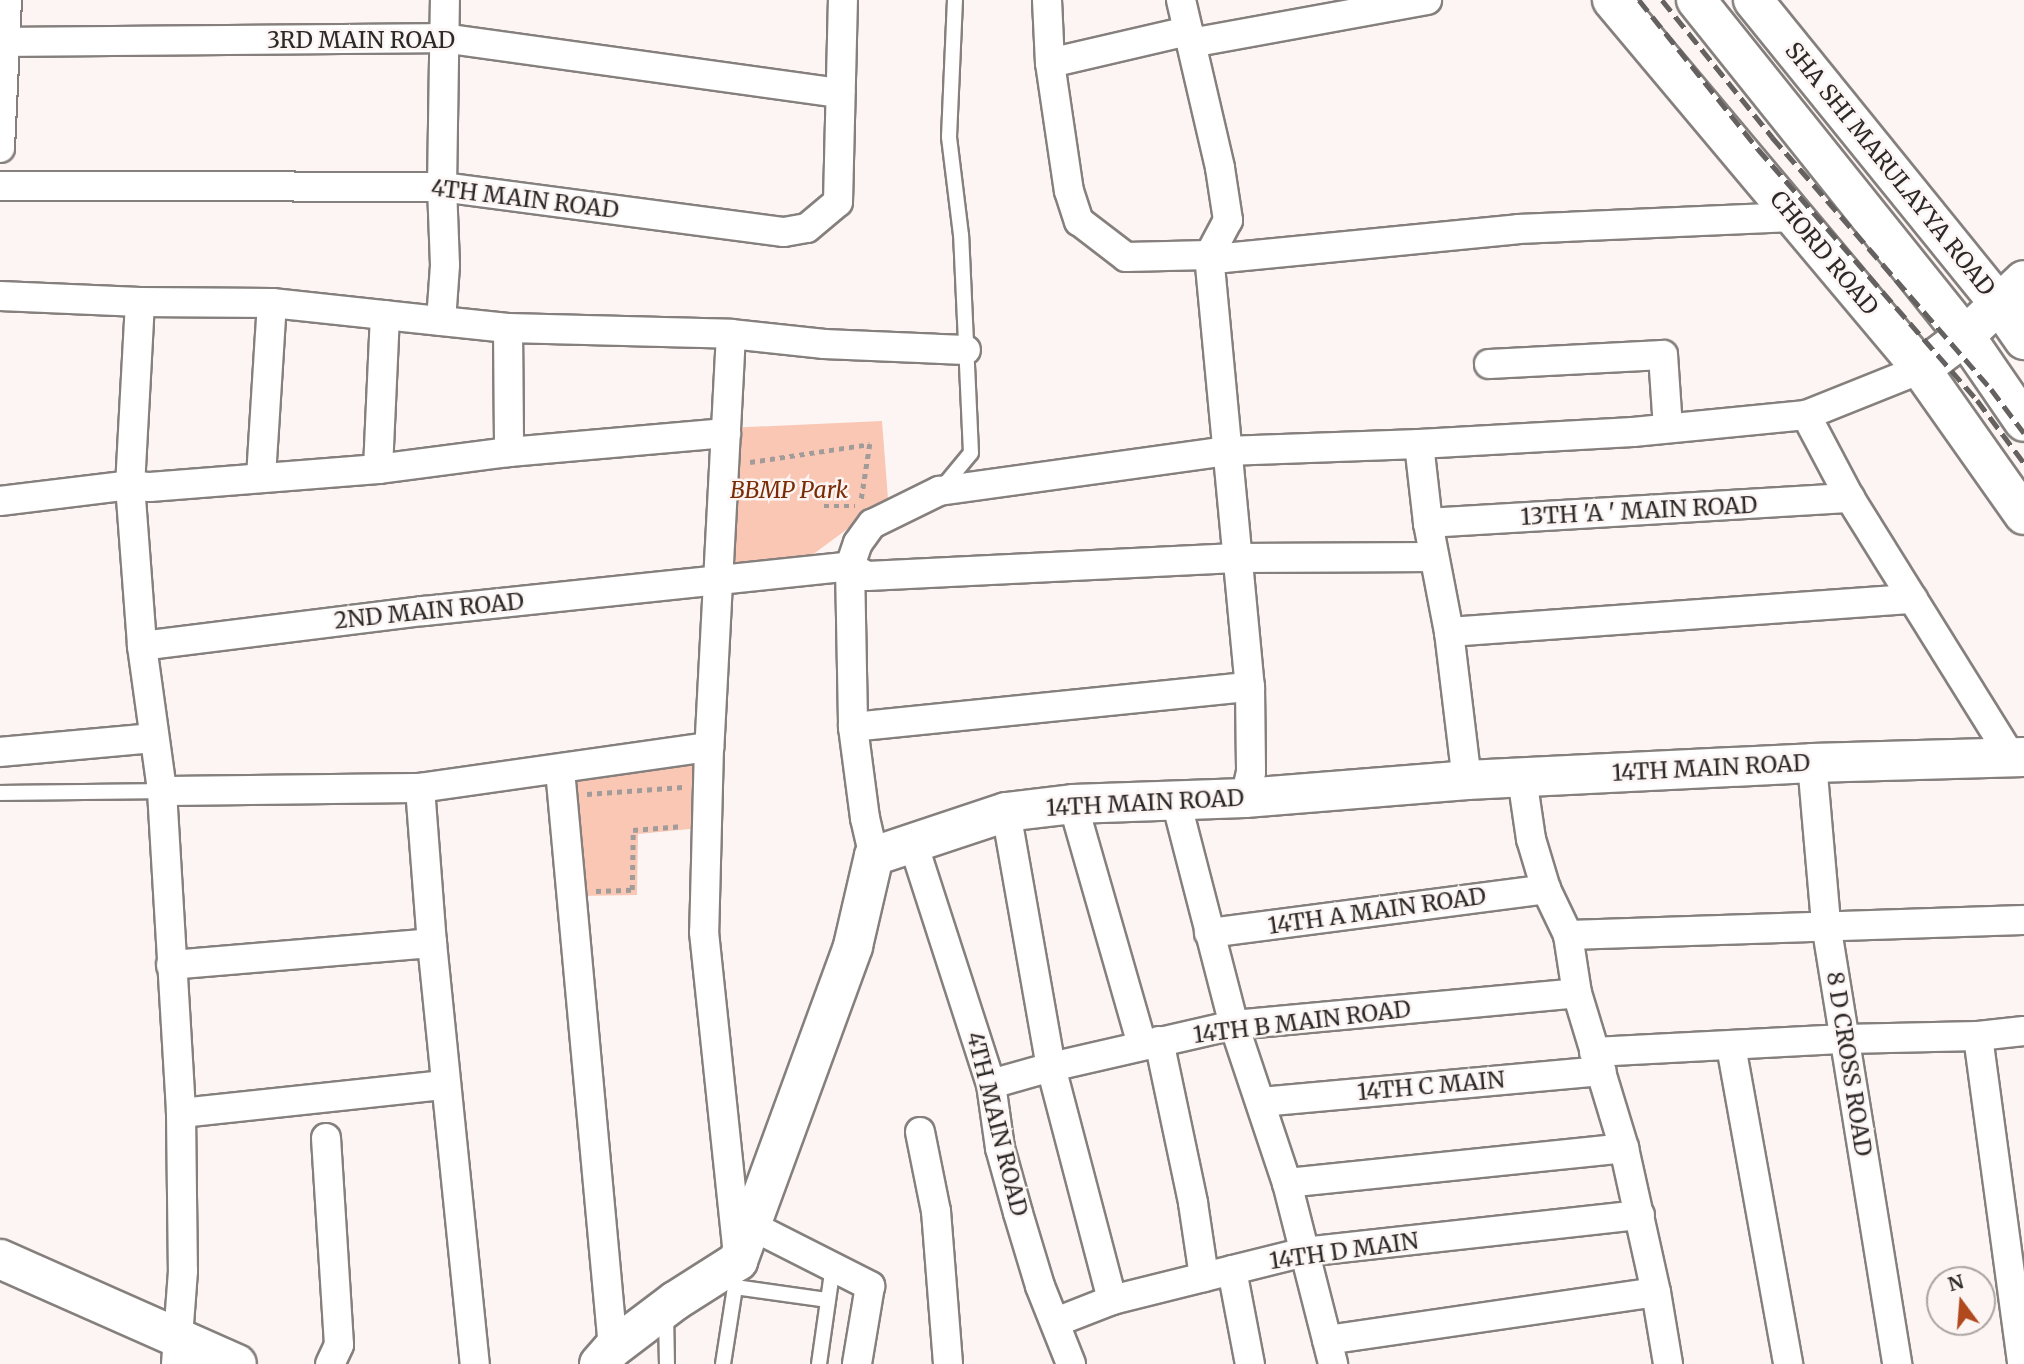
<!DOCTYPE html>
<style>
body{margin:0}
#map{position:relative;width:2024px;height:1364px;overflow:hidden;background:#fcf5f3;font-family:Merriweather,serif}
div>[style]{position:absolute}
.green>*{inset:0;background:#fac7b4}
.path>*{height:4.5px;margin-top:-2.25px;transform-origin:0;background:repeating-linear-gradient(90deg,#a19c9a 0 5px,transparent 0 10px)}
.roads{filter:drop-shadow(2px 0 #85807d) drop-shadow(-2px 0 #85807d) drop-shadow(0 2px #85807d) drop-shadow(0 -2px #85807d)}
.lane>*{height:14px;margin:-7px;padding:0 7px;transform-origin:7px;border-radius:7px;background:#fff}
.street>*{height:28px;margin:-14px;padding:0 14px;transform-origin:14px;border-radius:14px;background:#fff}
.secondary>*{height:38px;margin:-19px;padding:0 19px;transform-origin:19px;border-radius:19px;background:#fff}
.primary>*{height:38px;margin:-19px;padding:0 19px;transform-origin:19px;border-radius:19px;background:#fff}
.rail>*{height:5px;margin-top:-2.5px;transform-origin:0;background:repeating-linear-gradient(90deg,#646160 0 14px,transparent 0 21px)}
span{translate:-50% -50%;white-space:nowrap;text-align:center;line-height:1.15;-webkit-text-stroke:5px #fcf5f3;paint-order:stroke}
.street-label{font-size:23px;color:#2c2a29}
.park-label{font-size:23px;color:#7a2c06;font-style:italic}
.north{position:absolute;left:1926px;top:1266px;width:70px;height:70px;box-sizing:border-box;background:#fcf5f3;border:2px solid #a9a4a2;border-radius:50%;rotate:344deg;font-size:19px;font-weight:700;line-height:28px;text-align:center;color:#2c2a29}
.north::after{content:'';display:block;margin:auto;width:24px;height:32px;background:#b04a1e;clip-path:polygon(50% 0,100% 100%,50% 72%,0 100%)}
</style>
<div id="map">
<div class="green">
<i style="clip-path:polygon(882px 421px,888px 499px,808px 558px,721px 579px,726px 428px)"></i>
<i style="clip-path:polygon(699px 761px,700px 828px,638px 834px,637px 895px,579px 896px,570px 779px)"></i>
</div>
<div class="path">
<i style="left:750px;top:462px;width:121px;rotate:-8.5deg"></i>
<i style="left:870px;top:444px;width:59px;rotate:98.8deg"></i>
<i style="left:824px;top:506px;width:31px"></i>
<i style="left:587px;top:794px;width:96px;rotate:-4.2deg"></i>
<i style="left:596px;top:891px;width:36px;rotate:-2deg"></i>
<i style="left:632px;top:890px;width:60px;rotate:-89deg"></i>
<i style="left:633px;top:830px;width:50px;rotate:-4.6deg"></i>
</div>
<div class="roads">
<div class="lane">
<i style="left:942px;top:488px;width:45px;rotate:-50.4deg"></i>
<i style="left:971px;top:453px;width:218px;rotate:-92.6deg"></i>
<i style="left:961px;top:235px;width:99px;rotate:-97deg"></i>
<i style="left:949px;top:137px;width:137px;rotate:-87.5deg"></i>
<i style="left:0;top:793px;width:162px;rotate:-0.7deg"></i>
<i style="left:666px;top:1313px;width:51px;rotate:88.9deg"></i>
<i style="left:723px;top:1364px;width:78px;rotate:-81.1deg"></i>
<i style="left:735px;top:1287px;width:94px;rotate:8deg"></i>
<i style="left:819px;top:1364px;width:99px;rotate:-81.9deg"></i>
</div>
<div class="street">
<i style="left:1047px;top:0;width:63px;rotate:87.3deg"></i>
<i style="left:1050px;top:63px;width:129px;rotate:81.6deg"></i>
<i style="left:1069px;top:191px;width:32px;rotate:72deg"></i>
<i style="left:1079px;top:221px;width:59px;rotate:37.5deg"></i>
<i style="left:1126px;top:257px;width:83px;rotate:-1.4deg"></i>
<i style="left:1209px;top:255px;width:15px;rotate:11deg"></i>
<i style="left:1224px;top:258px;width:295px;rotate:-5.6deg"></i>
<i style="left:1518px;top:229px;width:275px;rotate:-2.5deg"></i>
<i style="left:1181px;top:0;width:172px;rotate:76.9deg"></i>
<i style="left:1220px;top:168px;width:53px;rotate:81.3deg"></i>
<i style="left:1228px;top:220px;width:40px;rotate:118deg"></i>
<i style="left:1209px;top:255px;width:434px;rotate:84.6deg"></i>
<i style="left:1250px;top:687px;width:85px;rotate:89.3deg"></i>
<i style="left:1251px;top:772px;width:27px;rotate:103deg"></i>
<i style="left:4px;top:42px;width:439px;rotate:-0.5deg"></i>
<i style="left:443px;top:38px;width:401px;rotate:7.9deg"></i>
<i style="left:1191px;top:43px;width:240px;rotate:-10.3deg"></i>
<i style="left:1050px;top:63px;width:142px;rotate:-13.1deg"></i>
<i style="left:0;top:148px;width:148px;rotate:-87.3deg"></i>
<i style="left:0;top:186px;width:442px;rotate:0.1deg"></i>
<i style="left:442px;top:187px;width:345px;rotate:7.5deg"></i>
<i style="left:784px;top:232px;width:23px;rotate:-10deg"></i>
<i style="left:807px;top:228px;width:40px;rotate:-40deg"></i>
<i style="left:838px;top:202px;width:202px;rotate:-88.6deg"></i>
<i style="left:0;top:296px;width:140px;rotate:2.5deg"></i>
<i style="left:140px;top:302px;width:132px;rotate:0.4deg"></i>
<i style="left:272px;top:303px;width:170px;rotate:6.1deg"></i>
<i style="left:441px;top:321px;width:56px;rotate:-85.9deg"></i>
<i style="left:445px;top:265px;width:78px;rotate:-92.2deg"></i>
<i style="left:442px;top:187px;width:187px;rotate:-89.1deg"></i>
<i style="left:140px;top:302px;width:183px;rotate:93.1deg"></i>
<i style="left:130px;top:485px;width:161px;rotate:85.7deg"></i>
<i style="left:142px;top:646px;width:146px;rotate:82.1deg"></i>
<i style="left:162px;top:791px;width:323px;rotate:86.6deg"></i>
<i style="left:181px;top:1113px;width:158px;rotate:89.3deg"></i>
<i style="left:183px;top:1271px;width:93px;rotate:94.3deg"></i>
<i style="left:441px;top:321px;width:67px;rotate:6deg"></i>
<i style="left:508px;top:328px;width:223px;rotate:1.5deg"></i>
<i style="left:731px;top:334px;width:94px;rotate:6.1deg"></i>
<i style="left:824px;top:344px;width:142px;rotate:2.4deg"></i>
<i style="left:508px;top:328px;width:124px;rotate:89.5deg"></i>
<i style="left:731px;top:334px;width:414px;rotate:93deg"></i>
<i style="left:709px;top:747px;width:185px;rotate:91.5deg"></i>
<i style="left:704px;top:932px;width:325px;rotate:84deg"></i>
<i style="left:1489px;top:364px;width:174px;rotate:-3deg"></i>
<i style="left:1663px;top:355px;width:73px;rotate:86.1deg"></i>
<i style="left:1806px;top:415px;width:94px;rotate:62.1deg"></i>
<i style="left:1850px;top:498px;width:305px;rotate:58.1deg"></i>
<i style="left:1419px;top:444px;width:80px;rotate:83.5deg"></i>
<i style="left:1428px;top:523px;width:111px;rotate:79.1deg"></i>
<i style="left:1449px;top:632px;width:149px;rotate:83.1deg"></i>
<i style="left:378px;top:469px;width:154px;rotate:-87.4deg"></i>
<i style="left:261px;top:477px;width:174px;rotate:-86.4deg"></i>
<i style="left:0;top:501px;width:131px;rotate:-7deg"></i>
<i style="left:130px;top:485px;width:20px;rotate:6deg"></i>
<i style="left:150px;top:487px;width:229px;rotate:-4.5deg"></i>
<i style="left:378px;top:469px;width:132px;rotate:-7.4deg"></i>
<i style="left:509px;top:452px;width:218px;rotate:-5deg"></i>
<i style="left:1428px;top:523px;width:423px;rotate:-3.4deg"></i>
<i style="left:1434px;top:557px;width:198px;rotate:179.7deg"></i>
<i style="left:1236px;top:558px;width:369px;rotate:177.2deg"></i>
<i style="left:867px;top:576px;width:20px;rotate:-150deg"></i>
<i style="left:850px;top:566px;width:24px;rotate:-71deg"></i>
<i style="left:858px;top:543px;width:24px;rotate:-54deg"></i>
<i style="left:872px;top:524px;width:75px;rotate:-26.2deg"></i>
<i style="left:939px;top:491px;width:290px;rotate:-7.9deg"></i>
<i style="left:1226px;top:451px;width:193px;rotate:-2.1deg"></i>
<i style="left:1419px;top:444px;width:214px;rotate:-3.2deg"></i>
<i style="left:1633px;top:432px;width:174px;rotate:-5.6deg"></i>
<i style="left:1806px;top:415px;width:124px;rotate:-21.8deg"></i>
<i style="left:1449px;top:632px;width:465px;rotate:-4.1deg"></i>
<i style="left:142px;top:646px;width:284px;rotate:-7.1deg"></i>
<i style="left:424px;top:611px;width:428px;rotate:-6deg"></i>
<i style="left:850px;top:566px;width:161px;rotate:88.9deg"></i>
<i style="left:853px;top:727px;width:92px;rotate:82.5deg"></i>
<i style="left:865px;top:818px;width:39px;rotate:77deg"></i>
<i style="left:853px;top:727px;width:399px;rotate:-5.8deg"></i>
<i style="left:0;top:752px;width:154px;rotate:-5.2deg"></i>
<i style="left:1812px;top:763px;width:162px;rotate:85deg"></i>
<i style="left:1826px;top:924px;width:446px;rotate:80.8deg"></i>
<i style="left:560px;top:770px;width:580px;rotate:84.76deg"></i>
<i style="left:1522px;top:778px;width:62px;rotate:81.6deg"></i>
<i style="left:1531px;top:839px;width:52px;rotate:73.3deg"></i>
<i style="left:1546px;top:889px;width:51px;rotate:64.4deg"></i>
<i style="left:1568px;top:935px;width:59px;rotate:81.2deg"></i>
<i style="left:1577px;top:993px;width:162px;rotate:73.1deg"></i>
<i style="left:1624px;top:1148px;width:148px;rotate:77.5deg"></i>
<i style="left:1656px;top:1292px;width:73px;rotate:80.5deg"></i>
<i style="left:420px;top:788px;width:155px;rotate:85.6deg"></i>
<i style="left:432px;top:943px;width:423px;rotate:84.2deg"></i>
<i style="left:162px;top:791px;width:258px;rotate:-0.7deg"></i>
<i style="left:420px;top:788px;width:292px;rotate:-8.1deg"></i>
<i style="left:1176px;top:801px;width:231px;rotate:75.5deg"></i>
<i style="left:1234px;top:1025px;width:167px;rotate:71.5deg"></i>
<i style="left:1287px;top:1183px;width:187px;rotate:75.7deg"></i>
<i style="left:1073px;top:804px;width:251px;rotate:74deg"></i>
<i style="left:1006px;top:812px;width:259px;rotate:80deg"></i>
<i style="left:1051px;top:1067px;width:241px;rotate:75.3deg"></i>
<i style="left:913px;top:843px;width:253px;rotate:72.1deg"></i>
<i style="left:991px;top:1084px;width:65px;rotate:82deg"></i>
<i style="left:1000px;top:1148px;width:67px;rotate:74.5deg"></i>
<i style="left:1018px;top:1213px;width:76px;rotate:73.2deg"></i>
<i style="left:1040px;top:1286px;width:84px;rotate:68.3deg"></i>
<i style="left:1209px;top:933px;width:340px;rotate:-7.4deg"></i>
<i style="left:1568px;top:935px;width:456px;rotate:-1.9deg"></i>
<i style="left:171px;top:965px;width:262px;rotate:-4.8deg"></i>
<i style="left:1159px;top:1041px;width:166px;rotate:78.1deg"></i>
<i style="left:1193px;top:1203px;width:75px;rotate:81.5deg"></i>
<i style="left:1731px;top:1046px;width:323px;rotate:79.8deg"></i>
<i style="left:1594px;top:1052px;width:251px;rotate:-3deg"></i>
<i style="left:1845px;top:1039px;width:133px;rotate:-1.3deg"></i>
<i style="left:991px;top:1084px;width:62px;rotate:-15.8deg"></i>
<i style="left:1051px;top:1067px;width:188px;rotate:-12.9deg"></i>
<i style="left:1234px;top:1025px;width:344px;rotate:-5.3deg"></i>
<i style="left:1261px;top:1102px;width:342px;rotate:-5.2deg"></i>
<i style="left:181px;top:1113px;width:265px;rotate:-6.1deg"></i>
<i style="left:920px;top:1132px;width:81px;rotate:78.6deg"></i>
<i style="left:936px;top:1211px;width:153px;rotate:85.5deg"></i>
<i style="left:326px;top:1138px;width:207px;rotate:86.4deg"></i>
<i style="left:339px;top:1345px;width:21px;rotate:115deg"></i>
<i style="left:1287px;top:1183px;width:339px;rotate:-5.9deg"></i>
<i style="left:750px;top:1225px;width:135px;rotate:26.9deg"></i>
<i style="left:870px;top:1286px;width:79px;rotate:99.5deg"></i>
<i style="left:1232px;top:1270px;width:96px;rotate:79.2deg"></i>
<i style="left:1056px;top:1322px;width:60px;rotate:-21.4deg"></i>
<i style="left:1112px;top:1300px;width:198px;rotate:-14deg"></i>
<i style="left:1304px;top:1252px;width:338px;rotate:-6.3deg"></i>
<i style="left:1327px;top:1340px;width:332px;rotate:-8.3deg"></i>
<i style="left:2022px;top:1362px;width:329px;rotate:-97.7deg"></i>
<i style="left:1978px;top:1036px;width:46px;rotate:-6.2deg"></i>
</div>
<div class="secondary">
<i style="left:1753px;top:0;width:391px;rotate:51deg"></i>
<i style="left:1999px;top:304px;width:44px;rotate:55.2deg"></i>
<i style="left:1921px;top:369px;width:55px;rotate:-36.9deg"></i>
<i style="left:1965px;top:336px;width:81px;rotate:-43.5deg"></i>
<i style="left:0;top:1259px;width:259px;rotate:23.9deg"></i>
<i style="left:599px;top:1364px;width:21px;rotate:-49deg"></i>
<i style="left:613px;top:1348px;width:78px;rotate:-37.2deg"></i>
<i style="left:675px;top:1301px;width:75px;rotate:-32.4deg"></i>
<i style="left:738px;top:1261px;width:335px;rotate:-69.9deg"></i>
<i style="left:853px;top:946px;width:92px;rotate:-76.9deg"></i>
<i style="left:874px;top:856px;width:139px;rotate:-18.4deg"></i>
<i style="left:1006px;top:812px;width:67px;rotate:-6.8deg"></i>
<i style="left:1073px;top:804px;width:172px;rotate:-2deg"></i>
<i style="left:1245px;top:798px;width:223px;rotate:-4.6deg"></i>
<i style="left:1467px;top:780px;width:345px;rotate:-2.8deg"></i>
<i style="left:1812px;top:763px;width:212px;rotate:-1.6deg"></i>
</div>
<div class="primary">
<i style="left:1612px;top:0;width:473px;rotate:50deg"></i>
<i style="left:1916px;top:362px;width:187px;rotate:54.8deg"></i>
<i style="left:1696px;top:0;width:430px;rotate:51.3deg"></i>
<i style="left:1965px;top:336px;width:104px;rotate:55.5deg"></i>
</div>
</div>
<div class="rail">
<i style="left:1639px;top:0;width:191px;rotate:51.4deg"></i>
<i style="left:1758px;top:149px;width:333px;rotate:48.9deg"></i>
<i style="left:1977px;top:400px;width:79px;rotate:53.3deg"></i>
<i style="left:1662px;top:0;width:176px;rotate:51.2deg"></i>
<i style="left:1772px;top:137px;width:334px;rotate:49deg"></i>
<i style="left:1991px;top:389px;width:55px;rotate:53.1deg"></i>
</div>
<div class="street-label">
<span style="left:361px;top:40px">3RD MAIN ROAD</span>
<span style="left:1890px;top:169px;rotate:51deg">SHA SHI MARULAYYA ROAD</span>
<span style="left:525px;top:199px;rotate:7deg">4TH MAIN ROAD</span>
<span style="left:1824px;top:253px;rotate:50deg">CHORD ROAD</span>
<span style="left:1639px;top:511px;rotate:-3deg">13TH 'A ' MAIN ROAD</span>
<span style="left:429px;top:611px;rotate:-6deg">2ND MAIN ROAD</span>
<span style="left:1711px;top:768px;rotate:-3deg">14TH MAIN ROAD</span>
<span style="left:1145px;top:803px;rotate:-3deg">14TH MAIN ROAD</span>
<span style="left:1377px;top:911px;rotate:-8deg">14TH A MAIN ROAD</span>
<span style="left:1302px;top:1022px;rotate:-7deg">14TH B MAIN ROAD</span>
<span style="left:1849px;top:1064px;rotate:81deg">8 D CROSS ROAD</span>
<span style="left:1431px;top:1086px;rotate:-5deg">14TH C MAIN</span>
<span style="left:997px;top:1124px;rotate:76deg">4TH MAIN ROAD</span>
<span style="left:1344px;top:1251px;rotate:-8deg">14TH D MAIN</span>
</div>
<div class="park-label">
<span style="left:789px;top:490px">BBMP Park</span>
</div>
<div class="north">N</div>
</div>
